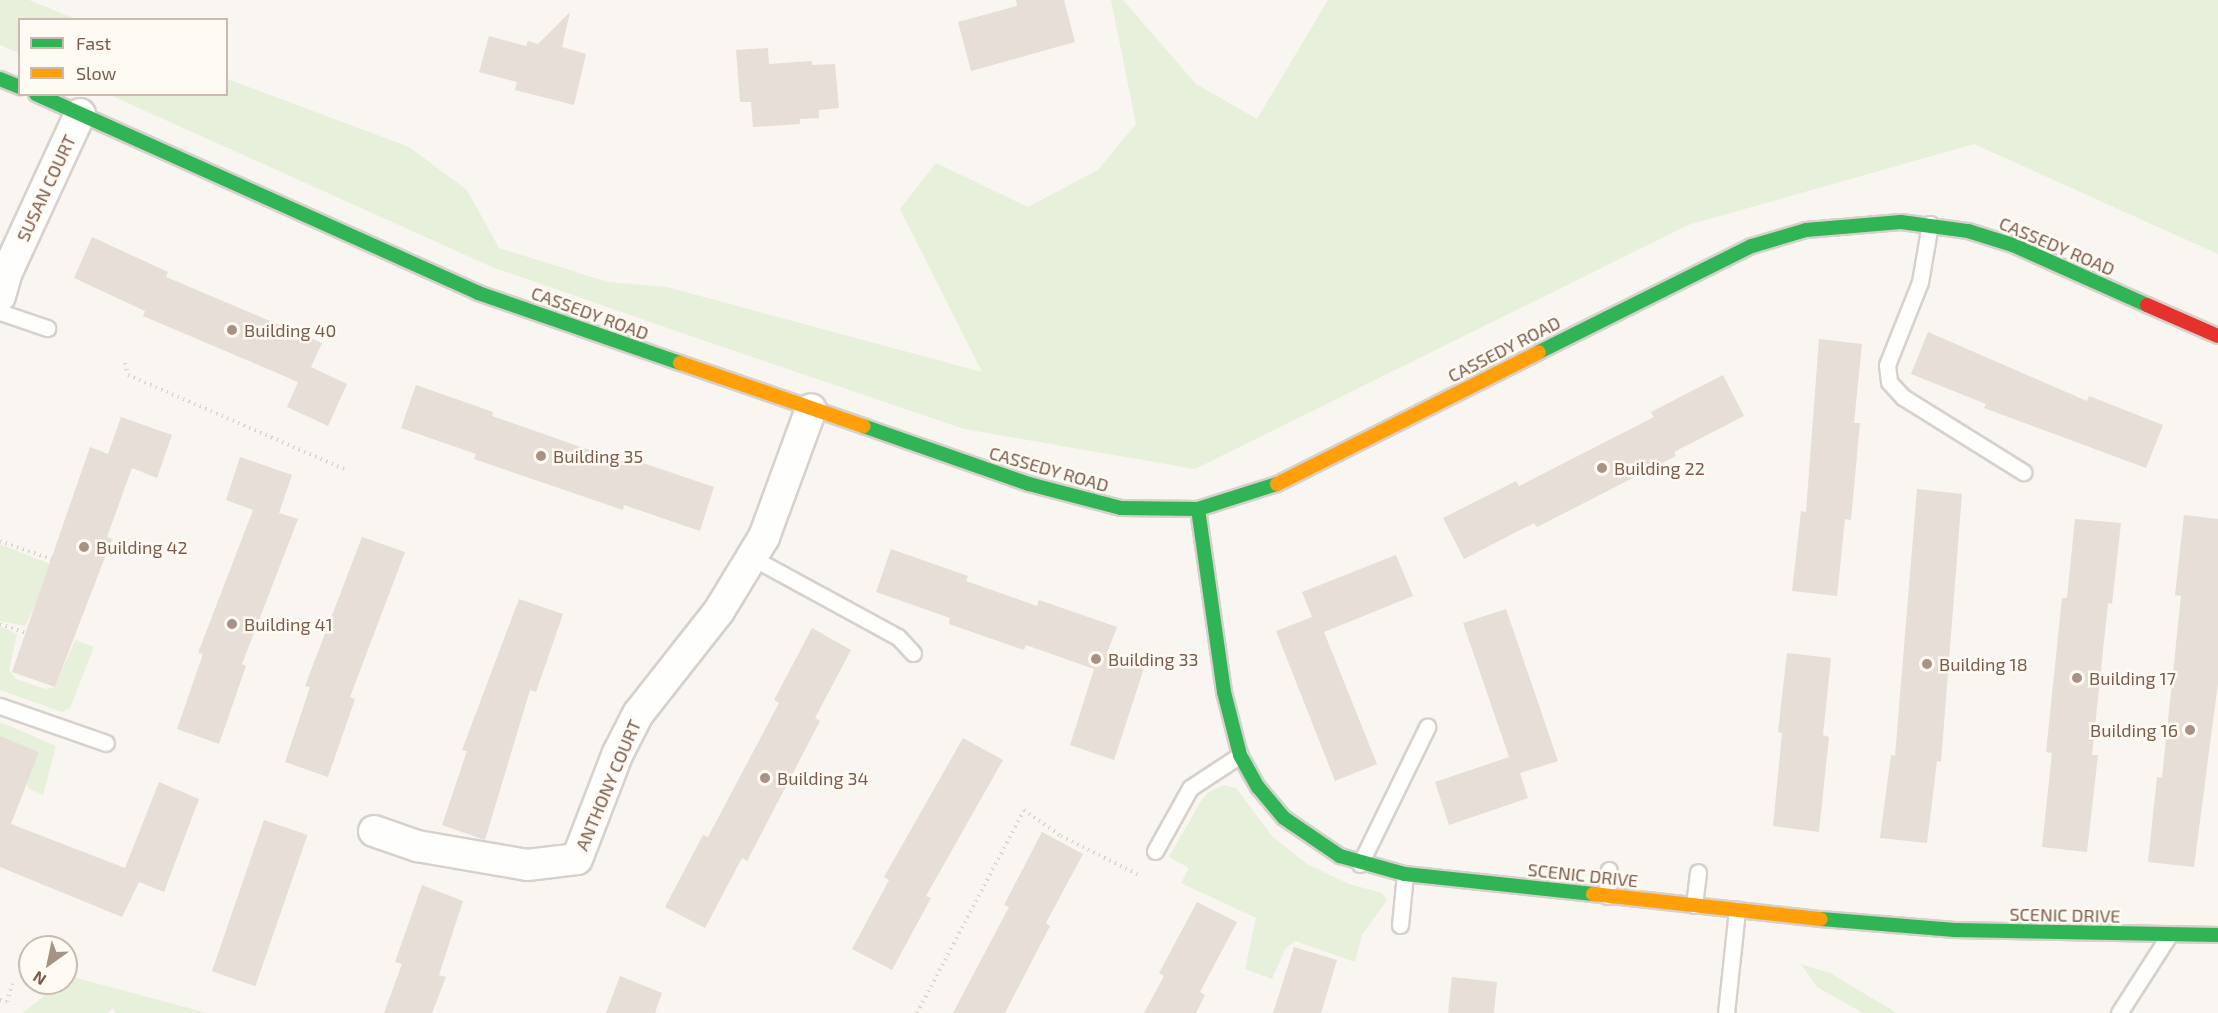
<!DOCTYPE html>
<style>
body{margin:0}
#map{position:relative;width:2218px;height:1013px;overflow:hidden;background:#f9f5f0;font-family:"Exo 2",sans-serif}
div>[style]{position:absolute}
.green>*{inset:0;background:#e7f0db}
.building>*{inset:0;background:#e6ded7;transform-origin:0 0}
.path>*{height:4px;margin-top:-2px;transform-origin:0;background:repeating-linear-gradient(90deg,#dcd5d0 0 1.5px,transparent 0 6px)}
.roads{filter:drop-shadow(2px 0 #d7d1cb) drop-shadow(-2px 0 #d7d1cb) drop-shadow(0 2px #d7d1cb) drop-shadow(0 -2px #d7d1cb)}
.lane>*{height:15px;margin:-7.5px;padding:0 7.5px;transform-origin:7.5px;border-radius:7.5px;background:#fefefd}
.street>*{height:30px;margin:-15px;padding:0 15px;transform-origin:15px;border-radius:15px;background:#fefefd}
.fast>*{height:14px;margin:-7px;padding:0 7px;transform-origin:7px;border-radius:7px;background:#30b455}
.slow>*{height:14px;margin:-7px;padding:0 7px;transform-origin:7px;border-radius:7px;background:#ff9f0a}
.jam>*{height:14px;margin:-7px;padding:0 7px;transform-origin:7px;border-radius:7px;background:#e5322d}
.dots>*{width:16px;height:16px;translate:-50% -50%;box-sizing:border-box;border:3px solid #fffaf3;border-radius:50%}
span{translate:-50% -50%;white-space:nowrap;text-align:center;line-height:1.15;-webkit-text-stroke:5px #fffaf3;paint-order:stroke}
.street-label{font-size:18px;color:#7a5c4d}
.poi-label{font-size:18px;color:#7a5c4d}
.left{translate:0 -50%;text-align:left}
.right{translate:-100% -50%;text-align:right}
.legend{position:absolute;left:18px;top:18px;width:210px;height:78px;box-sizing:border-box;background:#fffaf3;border:2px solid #cabbb1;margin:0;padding:8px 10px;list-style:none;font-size:18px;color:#7a5c4d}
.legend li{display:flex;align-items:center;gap:12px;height:30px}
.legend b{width:30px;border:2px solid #cabbb1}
.north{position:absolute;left:18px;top:935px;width:60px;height:60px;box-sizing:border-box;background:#fffaf3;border:2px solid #cabbb1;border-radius:50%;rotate:213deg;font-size:16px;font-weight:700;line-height:24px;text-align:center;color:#7a5c4d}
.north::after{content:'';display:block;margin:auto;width:21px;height:27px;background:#a69286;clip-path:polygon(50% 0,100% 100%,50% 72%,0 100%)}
</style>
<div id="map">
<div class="green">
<i style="clip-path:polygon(0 0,29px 0,76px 19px,20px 20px,19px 53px,0 45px)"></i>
<i style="clip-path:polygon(1111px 0,1123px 0,1196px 84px,1257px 119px,1328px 0,2218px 0,2218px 254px,1974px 144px,1688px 225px,1195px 469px,964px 429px,682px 333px,492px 267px,110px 95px,226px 94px,227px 79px,409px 147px,467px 190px,499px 248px,608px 282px,667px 287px,982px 372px,900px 209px,936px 163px,1028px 207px,1098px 170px,1136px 124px)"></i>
<i style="clip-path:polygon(0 544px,55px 566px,25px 626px,0 621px)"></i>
<i style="clip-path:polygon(0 626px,17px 634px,9px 670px,16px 679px,45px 689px,55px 687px,75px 640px,94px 647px,70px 708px,62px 712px,0 690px)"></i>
<i style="clip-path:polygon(0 722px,56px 746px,43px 795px,28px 788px,27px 782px,39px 752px,0 736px)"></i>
<i style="clip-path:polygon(1224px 785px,1236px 788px,1273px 837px,1307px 864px,1349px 884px,1382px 893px,1387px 900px,1362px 935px,1355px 962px,1295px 941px,1285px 949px,1272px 979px,1245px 969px,1256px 918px,1181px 883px,1189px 868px,1169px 857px,1201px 801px,1210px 791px)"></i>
<i style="clip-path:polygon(1801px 964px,1830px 973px,1897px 1013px,1863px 1013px,1817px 987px)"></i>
<i style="clip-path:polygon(69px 976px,207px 1013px,115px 1013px,113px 1008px,108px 1013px,23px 1013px,60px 983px,66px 983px)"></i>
</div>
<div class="building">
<i style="clip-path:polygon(1016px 0,1064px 0,1075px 42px,971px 71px,958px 22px,1017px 6px)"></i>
<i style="clip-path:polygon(570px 12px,562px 47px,586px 54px,574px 105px,515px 90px,517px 82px,479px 72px,489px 36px,526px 46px,528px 41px,538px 44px)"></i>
<i style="clip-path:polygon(768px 48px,769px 64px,812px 61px,812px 65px,835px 64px,839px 108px,819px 110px,819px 118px,800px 119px,800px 124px,753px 127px,751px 102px,740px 102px,736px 50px)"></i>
<i style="clip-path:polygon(92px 237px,168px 272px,166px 277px,322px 343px,311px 367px,347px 384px,328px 426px,287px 407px,298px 382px,143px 316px,145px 311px,74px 278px)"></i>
<i style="clip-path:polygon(1928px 332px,2087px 401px,2089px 396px,2163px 425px,2146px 468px,1984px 408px,1986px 404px,1911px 374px)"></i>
<i style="clip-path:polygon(1819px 339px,1862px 344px,1854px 423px,1860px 423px,1851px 520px,1845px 519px,1837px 596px,1792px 591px,1801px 511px,1806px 512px)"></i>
<i style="clip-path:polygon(1723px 375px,1744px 416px,1674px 452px,1676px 456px,1537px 527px,1534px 523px,1464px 559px,1443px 518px,1516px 481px,1519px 486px,1654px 417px,1651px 412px)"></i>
<i style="clip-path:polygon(416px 385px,493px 412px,492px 416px,635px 466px,637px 461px,714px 487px,700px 531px,624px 505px,623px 510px,474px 459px,476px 454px,401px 428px)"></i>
<i style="clip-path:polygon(121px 417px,172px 435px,157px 478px,132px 468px,107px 537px,112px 539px,55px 687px,12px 672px,90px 447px,108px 454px)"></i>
<i style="clip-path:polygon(240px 457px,292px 475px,279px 513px,298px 519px,242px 664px,246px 666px,219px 744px,177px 729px,203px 654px,198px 653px,253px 510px,226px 500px)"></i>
<i style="clip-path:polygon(1917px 489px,1962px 494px,1941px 762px,1937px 761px,1927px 843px,1880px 838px,1891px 755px,1895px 756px)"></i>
<i style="clip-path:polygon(2184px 515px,2218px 519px,2218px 683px,2194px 867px,2148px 862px,2157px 777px,2162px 778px,2181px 596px,2175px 595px)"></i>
<i style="clip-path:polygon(2075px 519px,2121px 523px,2112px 604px,2108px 603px,2092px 755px,2098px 755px,2087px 852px,2042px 847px,2052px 753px,2046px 752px,2062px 598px,2067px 598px)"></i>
<i style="clip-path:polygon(362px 537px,405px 552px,350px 697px,355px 699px,328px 777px,285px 762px,310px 687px,305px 686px)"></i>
<i style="clip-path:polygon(891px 549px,968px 576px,966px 581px,1037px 606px,1039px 600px,1117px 627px,1107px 653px,1145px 665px,1114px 760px,1070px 745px,1094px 669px,1026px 645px,1024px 650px,949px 624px,950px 618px,876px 592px)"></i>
<i style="clip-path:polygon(1396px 555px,1413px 596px,1324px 632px,1377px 764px,1335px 781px,1276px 631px,1312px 617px,1302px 592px)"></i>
<i style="clip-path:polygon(519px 599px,563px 614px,536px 692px,530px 690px,485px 840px,442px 825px,467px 751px,462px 750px)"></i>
<i style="clip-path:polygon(1506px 609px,1558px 761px,1520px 773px,1528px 798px,1449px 825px,1435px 782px,1509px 757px,1463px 623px)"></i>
<i style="clip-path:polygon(812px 628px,851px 650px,815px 718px,820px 721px,747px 861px,742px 858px,705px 928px,665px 907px,703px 835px,708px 837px,779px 703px,774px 700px)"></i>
<i style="clip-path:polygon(1787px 653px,1831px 658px,1823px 735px,1829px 737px,1819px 832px,1773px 826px,1782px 733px,1778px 732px)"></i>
<i style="clip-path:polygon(0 736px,39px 752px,11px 824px,125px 868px,159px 782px,199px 799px,164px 892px,139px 882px,122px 917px,0 867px)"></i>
<i style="clip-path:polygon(963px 738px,1003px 760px,926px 896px,931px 898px,892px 970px,852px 949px,889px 880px,884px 877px)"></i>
<i style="left:264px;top:820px;width:46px;height:160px;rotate:19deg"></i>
<i style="clip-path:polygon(1042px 832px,1083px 854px,1046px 923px,1050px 926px,1005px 1013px,953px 1013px,1009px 907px,1004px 905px)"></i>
<i style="clip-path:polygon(422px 885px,463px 901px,439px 975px,446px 977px,432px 1013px,384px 1013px,402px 964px,395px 962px)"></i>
<i style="clip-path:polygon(1197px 902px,1237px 922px,1200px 992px,1205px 995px,1196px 1013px,1144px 1013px,1164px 976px,1159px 973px)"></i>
<i style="clip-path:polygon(1294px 947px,1337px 960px,1321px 1013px,1273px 1013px)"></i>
<i style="clip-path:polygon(620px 976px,662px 993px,655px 1013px,606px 1013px)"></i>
<i style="clip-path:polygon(1452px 977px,1497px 982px,1494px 1013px,1448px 1013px)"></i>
</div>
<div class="path">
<i style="left:125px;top:363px;width:12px;rotate:76deg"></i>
<i style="left:128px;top:375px;width:236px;rotate:23.5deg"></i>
<i style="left:0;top:541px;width:59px;rotate:19.7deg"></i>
<i style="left:0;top:624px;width:28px;rotate:19deg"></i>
<i style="left:0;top:1000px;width:7px;rotate:16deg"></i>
<i style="left:7px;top:1002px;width:19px;rotate:-74deg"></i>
<i style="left:917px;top:1013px;width:229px;rotate:-62.2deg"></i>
<i style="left:1024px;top:810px;width:45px;rotate:35.1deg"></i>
<i style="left:1061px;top:836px;width:89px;rotate:26.6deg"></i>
</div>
<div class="roads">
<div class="lane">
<i style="left:1930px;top:224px;width:59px;rotate:99.8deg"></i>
<i style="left:1920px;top:282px;width:89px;rotate:111.7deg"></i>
<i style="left:1887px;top:365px;width:17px;rotate:83deg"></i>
<i style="left:1889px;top:382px;width:21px;rotate:47deg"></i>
<i style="left:1903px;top:397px;width:142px;rotate:32deg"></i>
<i style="left:0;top:312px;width:50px;rotate:18.8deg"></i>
<i style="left:751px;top:557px;width:167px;rotate:28.6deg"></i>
<i style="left:898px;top:637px;width:22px;rotate:47deg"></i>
<i style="left:0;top:706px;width:112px;rotate:19.2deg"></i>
<i style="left:1155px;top:851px;width:72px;rotate:-60.9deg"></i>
<i style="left:1190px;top:788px;width:60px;rotate:-33.4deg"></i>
<i style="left:1360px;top:864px;width:153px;rotate:-63.9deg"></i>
<i style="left:1607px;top:896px;width:26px;rotate:-86deg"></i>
<i style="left:1694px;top:905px;width:33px;rotate:-83deg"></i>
<i style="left:1400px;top:925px;width:51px;rotate:-84.4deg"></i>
<i style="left:1726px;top:1013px;width:104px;rotate:-83.9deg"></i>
<i style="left:2119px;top:1013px;width:93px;rotate:-57.3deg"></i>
</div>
<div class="street">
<i style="left:0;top:296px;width:25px;rotate:-74deg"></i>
<i style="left:7px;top:272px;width:174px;rotate:-65.2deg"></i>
<i style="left:374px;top:831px;width:46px;rotate:19.2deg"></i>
<i style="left:417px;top:846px;width:112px;rotate:9.8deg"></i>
<i style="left:527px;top:865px;width:50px;rotate:-6.8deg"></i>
<i style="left:577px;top:859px;width:114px;rotate:-68.9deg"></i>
<i style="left:618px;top:753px;width:44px;rotate:-62.9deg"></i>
<i style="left:638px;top:714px;width:131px;rotate:-51.8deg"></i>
<i style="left:719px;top:611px;width:87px;rotate:-58.7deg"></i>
<i style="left:764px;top:537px;width:136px;rotate:-69.8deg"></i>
</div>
<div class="fast">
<i style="left:0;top:79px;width:22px;rotate:22deg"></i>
<i style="left:36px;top:94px;width:485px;rotate:24.2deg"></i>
<i style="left:478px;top:293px;width:214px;rotate:19.1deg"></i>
<i style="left:1539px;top:352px;width:238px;rotate:-26.5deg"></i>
<i style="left:1752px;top:246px;width:56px;rotate:-16.5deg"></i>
<i style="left:1806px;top:230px;width:95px;rotate:-4.8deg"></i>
<i style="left:1901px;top:222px;width:68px;rotate:7.7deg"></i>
<i style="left:1968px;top:231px;width:47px;rotate:17.3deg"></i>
<i style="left:2013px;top:245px;width:147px;rotate:24.1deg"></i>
<i style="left:863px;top:426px;width:176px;rotate:19.3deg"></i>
<i style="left:1029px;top:484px;width:95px;rotate:14.6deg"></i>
<i style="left:1121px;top:508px;width:77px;rotate:0.7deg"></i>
<i style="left:1198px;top:509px;width:83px;rotate:-17.6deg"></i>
<i style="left:1198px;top:509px;width:185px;rotate:81.9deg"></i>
<i style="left:1224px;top:692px;width:65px;rotate:75.7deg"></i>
<i style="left:1240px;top:755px;width:37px;rotate:61deg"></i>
<i style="left:1258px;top:787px;width:40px;rotate:50deg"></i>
<i style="left:1284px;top:818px;width:68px;rotate:34.2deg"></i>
<i style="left:1340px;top:856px;width:67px;rotate:15.5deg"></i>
<i style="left:1405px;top:874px;width:189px;rotate:6.1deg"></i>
<i style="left:1821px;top:919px;width:134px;rotate:4.7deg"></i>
<i style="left:1955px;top:930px;width:263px;rotate:1.1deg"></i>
</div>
<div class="slow">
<i style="left:680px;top:363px;width:194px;rotate:19deg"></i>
<i style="left:1277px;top:484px;width:293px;rotate:-26.7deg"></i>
<i style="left:1593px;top:894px;width:229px;rotate:6.3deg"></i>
</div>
<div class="jam">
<i style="left:2147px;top:305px;width:77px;rotate:23.6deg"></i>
</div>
</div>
<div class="dots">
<i style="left:232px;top:330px;background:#a69286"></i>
<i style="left:541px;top:456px;background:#a69286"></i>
<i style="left:1602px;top:468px;background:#a69286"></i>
<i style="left:84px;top:547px;background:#a69286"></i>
<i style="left:232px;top:624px;background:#a69286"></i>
<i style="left:1096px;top:659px;background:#a69286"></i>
<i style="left:1927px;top:664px;background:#a69286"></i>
<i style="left:2077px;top:678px;background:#a69286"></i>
<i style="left:2190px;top:730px;background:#a69286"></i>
<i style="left:765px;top:778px;background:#a69286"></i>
</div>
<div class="street-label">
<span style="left:46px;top:188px;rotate:-65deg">SUSAN COURT</span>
<span style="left:2057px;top:246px;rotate:23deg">CASSEDY ROAD</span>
<span style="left:590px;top:313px;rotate:20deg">CASSEDY ROAD</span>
<span style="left:1504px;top:349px;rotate:-27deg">CASSEDY ROAD</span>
<span style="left:1049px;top:469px;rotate:16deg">CASSEDY ROAD</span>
<span style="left:608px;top:785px;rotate:-67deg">ANTHONY COURT</span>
<span style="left:1583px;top:875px;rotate:6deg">SCENIC DRIVE</span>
<span style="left:2065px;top:915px;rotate:1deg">SCENIC DRIVE</span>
</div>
<div class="poi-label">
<span class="left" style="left:244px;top:330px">Building 40</span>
<span class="left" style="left:553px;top:456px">Building 35</span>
<span class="left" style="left:1614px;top:468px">Building 22</span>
<span class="left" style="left:96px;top:547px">Building 42</span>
<span class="left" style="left:244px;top:624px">Building 41</span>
<span class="left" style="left:1108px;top:659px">Building 33</span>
<span class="left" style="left:1939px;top:664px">Building 18</span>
<span class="left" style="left:2089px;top:678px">Building 17</span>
<span class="right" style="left:2178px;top:730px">Building 16</span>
<span class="left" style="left:777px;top:778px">Building 34</span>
</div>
<ul class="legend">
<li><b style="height:8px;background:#30b455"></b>Fast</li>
<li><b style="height:8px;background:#ff9f0a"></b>Slow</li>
</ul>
<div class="north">N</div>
</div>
